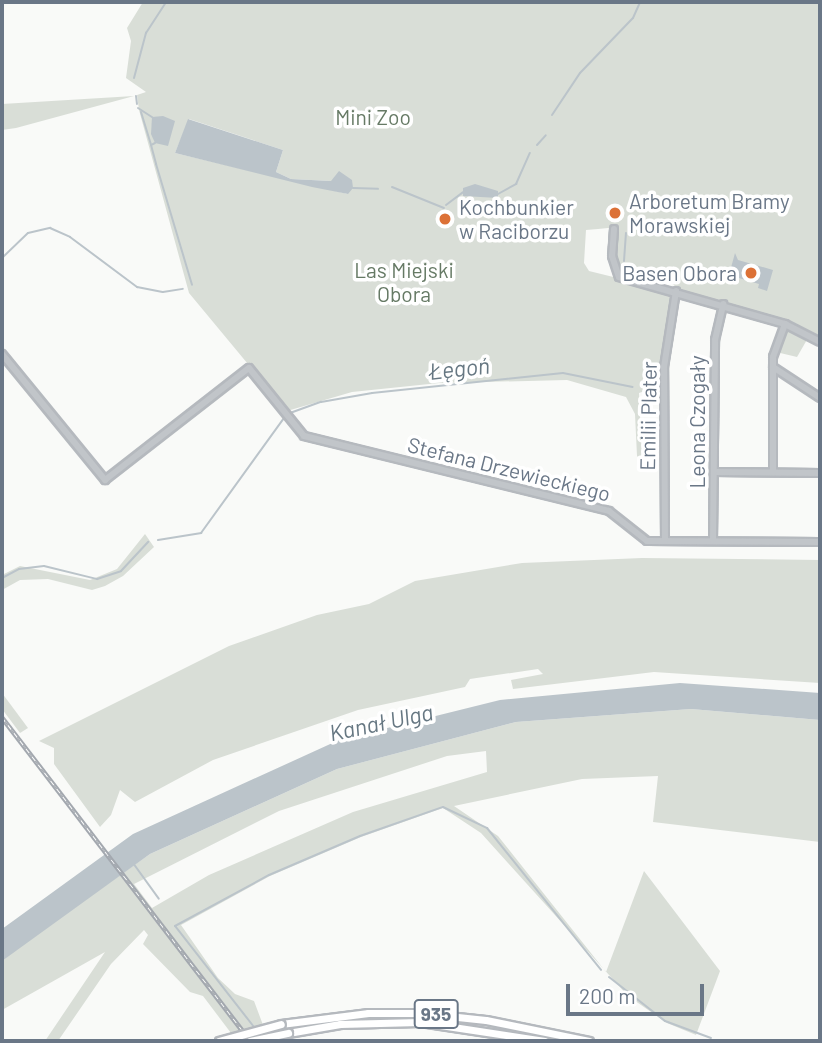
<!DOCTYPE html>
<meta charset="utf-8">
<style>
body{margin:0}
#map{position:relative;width:822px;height:1043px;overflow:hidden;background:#f9faf8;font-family:Barlow,sans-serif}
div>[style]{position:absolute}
.green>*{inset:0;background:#d9ded7}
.water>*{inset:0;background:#bbc4ca}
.stream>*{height:2px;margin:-1px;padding:0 1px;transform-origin:1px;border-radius:1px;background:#bbc4ca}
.roads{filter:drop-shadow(2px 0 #b5b9be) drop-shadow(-2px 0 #b5b9be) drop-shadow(0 2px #b5b9be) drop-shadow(0 -2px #b5b9be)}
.minor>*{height:6px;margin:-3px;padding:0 3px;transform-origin:3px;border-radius:3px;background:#c1c5c9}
.major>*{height:7px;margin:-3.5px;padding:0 3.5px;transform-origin:3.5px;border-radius:3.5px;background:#fff}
.rail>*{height:4.5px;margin-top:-2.25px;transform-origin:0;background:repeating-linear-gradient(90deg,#fff 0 5px,#a3a8af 0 10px);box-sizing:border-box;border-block:2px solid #a3a8af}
.bridges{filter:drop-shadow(2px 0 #b5b9be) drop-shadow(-2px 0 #b5b9be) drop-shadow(0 2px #b5b9be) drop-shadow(0 -2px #b5b9be)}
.major-bridge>*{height:7px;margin:-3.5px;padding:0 3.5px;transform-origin:3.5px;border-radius:3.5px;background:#fff}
.dots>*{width:19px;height:19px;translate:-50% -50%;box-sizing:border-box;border:4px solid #fff;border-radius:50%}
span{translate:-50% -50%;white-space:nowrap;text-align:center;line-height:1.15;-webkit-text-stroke:7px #fff;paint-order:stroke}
.shield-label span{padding:2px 5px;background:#fff;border:2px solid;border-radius:5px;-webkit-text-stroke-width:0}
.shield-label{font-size:19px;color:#6a7787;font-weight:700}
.park-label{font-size:21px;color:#667a65}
.poi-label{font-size:21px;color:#6a7787}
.left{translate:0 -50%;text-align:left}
.right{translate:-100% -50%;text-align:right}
.street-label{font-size:21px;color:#6a7787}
.water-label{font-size:23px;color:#667782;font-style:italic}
.frame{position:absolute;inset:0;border:4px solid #6a7787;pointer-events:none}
.scale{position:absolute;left:566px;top:984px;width:138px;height:32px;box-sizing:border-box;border:4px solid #6a7787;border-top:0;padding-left:9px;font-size:21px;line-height:24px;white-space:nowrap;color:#6a7787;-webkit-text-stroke:5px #fff;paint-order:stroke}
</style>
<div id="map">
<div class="green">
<i style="clip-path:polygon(evenodd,143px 2px,820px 2px,820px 336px,773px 316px,676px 288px,668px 276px,639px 270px,638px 277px,627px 275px,617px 263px,618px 227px,598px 229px,586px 230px,584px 263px,589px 271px,674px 292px,662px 385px,639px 393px,642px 461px,637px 456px,635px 414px,626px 397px,567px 380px,439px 383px,352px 392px,287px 411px,189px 293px,139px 110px,137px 95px,146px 92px,126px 78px,131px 41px,127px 28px,143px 2px,189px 119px,283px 150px,276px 172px,291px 179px,331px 181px,348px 194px,175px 153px,189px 119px)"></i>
<i style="clip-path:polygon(134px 96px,16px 128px,2px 130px,2px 104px)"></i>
<i style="clip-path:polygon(787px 329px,808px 338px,797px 357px,776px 352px)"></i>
<i style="clip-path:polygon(145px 534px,154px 547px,123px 576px,105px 586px,92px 590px,48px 579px,20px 580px,2px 590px,2px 575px,20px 566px,90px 580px,117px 569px)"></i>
<i style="clip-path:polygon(642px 558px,820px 560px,820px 683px,654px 672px,513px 689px,511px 680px,543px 674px,538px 669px,470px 679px,465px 687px,358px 710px,213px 760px,135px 802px,120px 790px,111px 815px,100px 827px,54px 764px,54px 748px,39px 741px,229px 646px,317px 615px,369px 604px,415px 581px,522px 563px)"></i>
<i style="clip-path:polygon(2px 693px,28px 728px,20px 733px,2px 709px)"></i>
<i style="clip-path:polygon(evenodd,691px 709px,820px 720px,820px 842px,653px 822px,658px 776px,582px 779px,454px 806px,498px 836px,606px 972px,644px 871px,720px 971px,696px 1035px,667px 1023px,628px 996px,481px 833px,443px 808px,361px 837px,270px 876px,181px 925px,218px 978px,235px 994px,254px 1001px,269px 1041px,237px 1041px,203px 996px,190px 992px,143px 944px,148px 935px,144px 930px,111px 964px,58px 1041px,45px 1041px,105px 952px,2px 1010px,2px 961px,21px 945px,150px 854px,337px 769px,516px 722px,691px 709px,486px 751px,487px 772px,353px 812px,209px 875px,152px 908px,134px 884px,279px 811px,447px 756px,486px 751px)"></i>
</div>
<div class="water">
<i style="clip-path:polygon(163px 116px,175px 121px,168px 146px,155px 143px,151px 134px,152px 117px)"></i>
<i style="clip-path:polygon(188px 119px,283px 150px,276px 172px,291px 179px,331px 181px,339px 171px,352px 180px,353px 188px,348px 194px,312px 187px,175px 153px)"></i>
<i style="clip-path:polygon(475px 184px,498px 191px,498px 198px,463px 196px,463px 188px)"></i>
<i style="clip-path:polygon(735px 253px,738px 260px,773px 270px,767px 291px,758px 288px,759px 284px,729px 275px)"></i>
<i style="clip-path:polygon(680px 683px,820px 693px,820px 720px,691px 709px,516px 722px,337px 769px,150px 854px,2px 961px,2px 929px,133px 834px,339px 740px,500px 700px)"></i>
</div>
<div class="stream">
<i style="left:134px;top:78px;width:47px;rotate:-75.1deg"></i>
<i style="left:146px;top:33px;width:37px;rotate:-57deg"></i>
<i style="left:136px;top:96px;width:8px;rotate:83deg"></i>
<i style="left:138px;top:108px;width:17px;rotate:33deg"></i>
<i style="left:141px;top:112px;width:34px;rotate:73deg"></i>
<i style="left:552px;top:115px;width:50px;rotate:-56.3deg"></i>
<i style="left:580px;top:73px;width:76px;rotate:-46.1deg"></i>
<i style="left:633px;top:18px;width:17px;rotate:-66deg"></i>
<i style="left:155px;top:143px;width:4px;rotate:153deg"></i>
<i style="left:151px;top:145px;width:20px;rotate:75deg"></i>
<i style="left:156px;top:164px;width:126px;rotate:73.4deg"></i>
<i style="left:537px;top:145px;width:13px;rotate:-48deg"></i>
<i style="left:392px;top:187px;width:56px;rotate:22deg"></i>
<i style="left:353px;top:188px;width:25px;rotate:2deg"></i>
<i style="left:498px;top:194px;width:21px;rotate:-29deg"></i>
<i style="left:516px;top:184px;width:34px;rotate:-66deg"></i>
<i style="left:446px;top:205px;width:21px;rotate:-37deg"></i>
<i style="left:2px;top:258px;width:36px;rotate:-44deg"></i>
<i style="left:28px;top:233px;width:23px;rotate:-13deg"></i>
<i style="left:50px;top:228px;width:22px;rotate:24deg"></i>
<i style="left:70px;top:237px;width:84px;rotate:36.7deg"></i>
<i style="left:137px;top:287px;width:26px;rotate:11deg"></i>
<i style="left:163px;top:292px;width:20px;rotate:-9deg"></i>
<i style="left:624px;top:261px;width:28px;rotate:-86deg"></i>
<i style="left:290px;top:413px;width:33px;rotate:-20deg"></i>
<i style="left:321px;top:402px;width:52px;rotate:-10deg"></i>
<i style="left:372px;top:393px;width:192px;rotate:-6deg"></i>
<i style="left:563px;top:373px;width:71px;rotate:11.3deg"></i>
<i style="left:158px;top:540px;width:44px;rotate:-9.2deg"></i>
<i style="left:201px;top:533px;width:142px;rotate:-54.2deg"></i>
<i style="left:2px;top:578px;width:19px;rotate:-28deg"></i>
<i style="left:19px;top:569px;width:25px;rotate:-7deg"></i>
<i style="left:44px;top:566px;width:55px;rotate:13.8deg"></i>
<i style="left:97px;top:579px;width:25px;rotate:-18deg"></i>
<i style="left:121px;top:571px;width:40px;rotate:-47deg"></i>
<i style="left:133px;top:863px;width:44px;rotate:54.2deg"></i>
<i style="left:609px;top:977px;width:71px;rotate:38.2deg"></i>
<i style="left:665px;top:1021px;width:49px;rotate:20.3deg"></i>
<i style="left:254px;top:1027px;width:128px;rotate:-128deg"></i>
<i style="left:175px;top:926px;width:107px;rotate:-28.5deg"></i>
<i style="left:269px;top:875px;width:99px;rotate:-23.2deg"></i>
<i style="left:360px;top:836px;width:88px;rotate:-19.3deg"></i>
<i style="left:443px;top:807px;width:49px;rotate:25.5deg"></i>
<i style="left:487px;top:828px;width:182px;rotate:51.2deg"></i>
</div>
<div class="roads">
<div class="minor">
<i style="left:614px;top:229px;width:27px;rotate:94deg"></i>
<i style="left:612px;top:256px;width:22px;rotate:72deg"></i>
<i style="left:619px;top:277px;width:173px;rotate:15.8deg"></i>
<i style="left:785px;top:324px;width:39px;rotate:27deg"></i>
<i style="left:2px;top:354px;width:163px;rotate:50.7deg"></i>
<i style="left:105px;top:480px;width:182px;rotate:-37.9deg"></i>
<i style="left:249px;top:368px;width:87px;rotate:51deg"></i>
<i style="left:304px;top:436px;width:314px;rotate:13.8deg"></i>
<i style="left:609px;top:511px;width:48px;rotate:38.3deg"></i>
<i style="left:647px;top:541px;width:173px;rotate:0.3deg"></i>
<i style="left:773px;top:367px;width:56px;rotate:33.4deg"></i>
<i style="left:714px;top:472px;width:106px;rotate:0.5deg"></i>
<i style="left:773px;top:472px;width:115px;rotate:-90deg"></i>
<i style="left:773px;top:357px;width:35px;rotate:-70deg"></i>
<i style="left:665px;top:541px;width:174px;rotate:-90.3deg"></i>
<i style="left:664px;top:367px;width:77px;rotate:-81deg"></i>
<i style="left:713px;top:541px;width:201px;rotate:-89.4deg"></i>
<i style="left:715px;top:340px;width:37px;rotate:-77deg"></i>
</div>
<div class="major">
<i style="left:281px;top:1024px;width:88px;rotate:-7.2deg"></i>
<i style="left:368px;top:1013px;width:52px"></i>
<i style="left:420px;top:1013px;width:66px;rotate:6.1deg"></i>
<i style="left:486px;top:1020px;width:105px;rotate:11.5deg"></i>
<i style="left:288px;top:1033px;width:53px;rotate:-9.8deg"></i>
<i style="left:340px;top:1024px;width:80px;rotate:-1.4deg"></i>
<i style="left:420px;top:1022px;width:126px;rotate:8.6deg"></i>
</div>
</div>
<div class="rail">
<i style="left:2px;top:717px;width:409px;rotate:52.5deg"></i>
</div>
<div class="bridges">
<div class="major-bridge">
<i style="left:219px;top:1041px;width:64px;rotate:-15.3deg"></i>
<i style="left:250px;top:1041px;width:39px;rotate:-12deg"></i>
</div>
</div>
<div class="dots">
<i style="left:615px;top:213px;background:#dc7136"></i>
<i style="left:445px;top:219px;background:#dc7136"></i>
<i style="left:751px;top:273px;background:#dc7136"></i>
</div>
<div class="shield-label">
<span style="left:436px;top:1014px">935</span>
</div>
<div class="park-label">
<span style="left:373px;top:117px">Mini Zoo</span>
<span style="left:404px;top:282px">Las Miejski<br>Obora</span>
</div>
<div class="poi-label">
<span class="left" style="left:629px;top:213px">Arboretum Bramy<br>Morawskiej</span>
<span class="left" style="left:459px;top:219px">Kochbunkier<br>w Raciborzu</span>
<span class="right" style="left:737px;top:273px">Basen Obora</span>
</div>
<div class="street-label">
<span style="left:648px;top:416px;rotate:-89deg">Emilii Plater</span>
<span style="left:697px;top:422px;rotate:-90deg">Leona Czogały</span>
<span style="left:509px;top:469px;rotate:14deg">Stefana Drzewieckiego</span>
</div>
<div class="water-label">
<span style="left:459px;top:368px;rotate:-6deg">Łęgoń</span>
<span style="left:381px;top:722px;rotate:-12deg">Kanał Ulga</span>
</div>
<div class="frame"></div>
<div class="scale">200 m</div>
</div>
